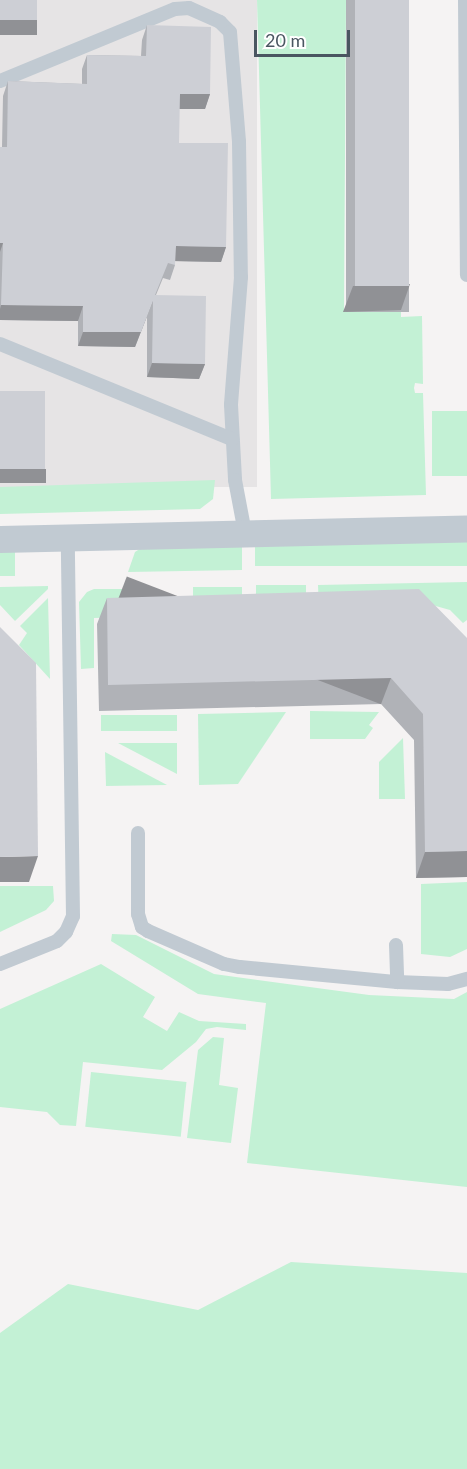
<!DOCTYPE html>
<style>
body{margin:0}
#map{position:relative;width:467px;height:1469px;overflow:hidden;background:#f5f3f3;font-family:Lato,sans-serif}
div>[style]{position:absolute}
.education>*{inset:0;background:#e6e4e5;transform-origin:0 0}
.green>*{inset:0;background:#c3f1d5;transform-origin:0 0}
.service>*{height:14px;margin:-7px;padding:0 7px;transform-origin:7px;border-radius:7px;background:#c1cad2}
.minor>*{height:27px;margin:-13.5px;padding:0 13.5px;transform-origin:13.5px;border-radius:13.5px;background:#c1cad2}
.wall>*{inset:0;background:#b0b2b7;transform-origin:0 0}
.shaded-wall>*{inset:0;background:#909195;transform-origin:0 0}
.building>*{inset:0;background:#cdcfd5;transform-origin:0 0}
span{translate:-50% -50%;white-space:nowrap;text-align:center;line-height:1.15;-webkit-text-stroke:6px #fff;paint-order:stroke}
.scale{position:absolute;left:254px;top:30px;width:96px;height:27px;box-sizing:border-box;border:3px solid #4a5661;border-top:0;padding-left:8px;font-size:18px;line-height:21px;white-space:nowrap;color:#4a5661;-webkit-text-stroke:4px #fff;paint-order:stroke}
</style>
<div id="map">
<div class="education">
<i style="left:0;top:0;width:257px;height:487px"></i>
</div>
<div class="green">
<i style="clip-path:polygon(257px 0,346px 0,344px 311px,401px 310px,401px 317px,422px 316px,423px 384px,415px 383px,414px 388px,415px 393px,423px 393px,426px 495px,271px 499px)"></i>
<i style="left:432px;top:411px;width:35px;height:65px"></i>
<i style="clip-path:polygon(215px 480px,213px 499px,200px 509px,0 514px,0 487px)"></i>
<i style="left:467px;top:539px;width:27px;height:212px;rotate:90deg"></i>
<i style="clip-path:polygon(242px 541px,242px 570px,128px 572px,135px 552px,146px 545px)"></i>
<i style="left:0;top:549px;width:15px;height:27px"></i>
<i style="clip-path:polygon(467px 582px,467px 620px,463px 623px,450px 610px,425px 603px,319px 611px,318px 585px)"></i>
<i style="left:306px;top:585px;width:28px;height:50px;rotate:90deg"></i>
<i style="clip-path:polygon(48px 586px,48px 589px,15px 621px,0 605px,0 587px)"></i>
<i style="left:193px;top:587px;width:49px;height:27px"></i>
<i style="clip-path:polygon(94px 589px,131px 589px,132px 617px,94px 618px,94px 668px,81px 669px,79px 602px,87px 592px)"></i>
<i style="clip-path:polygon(48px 598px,50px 679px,19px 645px,27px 633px,20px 626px)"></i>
<i style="clip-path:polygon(310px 711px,379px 712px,369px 725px,373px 728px,365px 739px,310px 739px)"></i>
<i style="clip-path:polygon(286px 712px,238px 784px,199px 785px,198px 714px)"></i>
<i style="left:177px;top:715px;width:16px;height:76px;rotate:90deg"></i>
<i style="clip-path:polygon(403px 738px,405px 799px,379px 799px,379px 762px)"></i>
<i style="clip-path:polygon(118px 743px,177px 743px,177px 774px)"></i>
<i style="clip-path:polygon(105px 752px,167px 785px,106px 786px)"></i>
<i style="clip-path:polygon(467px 882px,467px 949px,450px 957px,421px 954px,421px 884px)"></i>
<i style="clip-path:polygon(0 886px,53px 886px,54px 901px,46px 910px,0 932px)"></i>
<i style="clip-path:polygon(112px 934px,136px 935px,214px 974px,369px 995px,454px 999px,467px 992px,467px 1187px,247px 1163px,266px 1003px,198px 994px,111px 941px)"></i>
<i style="clip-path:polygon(101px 964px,155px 997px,143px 1017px,167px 1031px,179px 1012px,199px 1021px,246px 1024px,246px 1030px,217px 1027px,206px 1029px,196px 1042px,162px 1070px,83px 1062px,76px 1126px,60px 1125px,47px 1112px,0 1107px,0 1009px)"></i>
<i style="clip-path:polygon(213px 1037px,224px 1038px,219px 1085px,238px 1088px,231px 1143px,187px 1138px,198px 1050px)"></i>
<i style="left:91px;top:1072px;width:96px;height:55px;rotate:6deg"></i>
<i style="clip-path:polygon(291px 1262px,467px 1273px,467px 1469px,0 1469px,0 1333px,68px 1284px,198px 1310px)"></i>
</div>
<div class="service">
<i style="left:465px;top:0;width:275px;rotate:89.6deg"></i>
<i style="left:0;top:81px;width:189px;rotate:-22.4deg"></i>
<i style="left:175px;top:9px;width:14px;rotate:-4deg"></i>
<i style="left:189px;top:8px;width:34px;rotate:24deg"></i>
<i style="left:220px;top:22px;width:14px;rotate:45deg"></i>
<i style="left:230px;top:32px;width:110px;rotate:85.3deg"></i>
<i style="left:239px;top:142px;width:135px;rotate:89.2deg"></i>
<i style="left:241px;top:277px;width:128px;rotate:94.5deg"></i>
<i style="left:231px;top:405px;width:75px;rotate:86.9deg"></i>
<i style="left:235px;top:480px;width:54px;rotate:79.3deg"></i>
<i style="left:0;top:344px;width:251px;rotate:22.3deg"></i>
<i style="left:138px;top:833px;width:81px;rotate:90deg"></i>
<i style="left:138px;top:914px;width:14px;rotate:73deg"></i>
<i style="left:142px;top:927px;width:7px;rotate:34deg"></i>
<i style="left:148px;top:931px;width:83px;rotate:23.5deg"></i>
<i style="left:224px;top:964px;width:16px;rotate:11deg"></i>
<i style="left:240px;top:967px;width:158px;rotate:5.5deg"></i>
<i style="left:397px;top:982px;width:51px;rotate:2.2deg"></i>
<i style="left:448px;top:984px;width:20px;rotate:-15deg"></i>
<i style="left:396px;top:945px;width:37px;rotate:88deg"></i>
<i style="left:0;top:964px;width:61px;rotate:-22deg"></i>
<i style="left:57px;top:941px;width:13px;rotate:-45deg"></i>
<i style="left:66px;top:932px;width:17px;rotate:-66deg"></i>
<i style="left:73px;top:916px;width:380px;rotate:-90.8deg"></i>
</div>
<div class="minor">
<i style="left:0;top:539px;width:467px;rotate:-1.3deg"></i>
</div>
<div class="wall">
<i style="left:346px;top:0;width:63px;height:312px"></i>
<i style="clip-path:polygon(147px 25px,210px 94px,205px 109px,179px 109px,179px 143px,226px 247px,221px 262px,175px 261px,175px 265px,170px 280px,163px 278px,156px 295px,205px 364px,199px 379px,147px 377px,147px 316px,135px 347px,78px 346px,78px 321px,0 320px,0 147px,2px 147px,3px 96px,8px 81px,82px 84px,82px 69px,87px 55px,141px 56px,142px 40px)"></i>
<i style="clip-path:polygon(107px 598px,467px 638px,467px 877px,416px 878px,414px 740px,381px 704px,99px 711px,97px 624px)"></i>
</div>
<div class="shaded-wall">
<i style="left:0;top:20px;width:37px;height:15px"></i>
<i style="clip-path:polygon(180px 94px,210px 94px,205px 109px,174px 109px)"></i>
<i style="clip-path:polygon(0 243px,3px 243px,0 252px)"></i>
<i style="clip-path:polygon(176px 246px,226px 247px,221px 262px,171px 261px)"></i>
<i style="clip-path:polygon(410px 284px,401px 310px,343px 312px,353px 286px)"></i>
<i style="clip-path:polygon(153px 301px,135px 347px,78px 346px,83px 332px)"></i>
<i style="clip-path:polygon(1px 305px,83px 306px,78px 321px,0 320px,0 309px)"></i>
<i style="clip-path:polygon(152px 363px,205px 364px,199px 379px,147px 377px)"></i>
<i style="left:0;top:469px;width:46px;height:14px"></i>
<i style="left:391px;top:678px;width:28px;height:283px;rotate:111deg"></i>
<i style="clip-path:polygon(467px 851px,467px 877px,416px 878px,425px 852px)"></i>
<i style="clip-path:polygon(38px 856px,29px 882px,0 882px,0 857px)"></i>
</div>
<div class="building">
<i style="left:0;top:0;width:37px;height:20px"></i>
<i style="left:355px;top:0;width:54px;height:286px"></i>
<i style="clip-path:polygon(147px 25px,211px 27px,210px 94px,180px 94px,179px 143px,228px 143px,226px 247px,176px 246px,175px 265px,168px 263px,155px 295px,206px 296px,205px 364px,152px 363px,153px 301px,141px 332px,83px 332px,83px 306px,1px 305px,3px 243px,0 243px,0 147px,7px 147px,8px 81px,87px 84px,87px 55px,146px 56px)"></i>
<i style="left:0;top:391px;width:45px;height:78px"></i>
<i style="clip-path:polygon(419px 589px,467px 638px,467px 851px,425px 852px,423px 714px,391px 678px,108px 685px,107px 598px)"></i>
<i style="clip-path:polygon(0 627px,36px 663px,38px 856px,0 857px)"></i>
</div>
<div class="scale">20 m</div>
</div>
